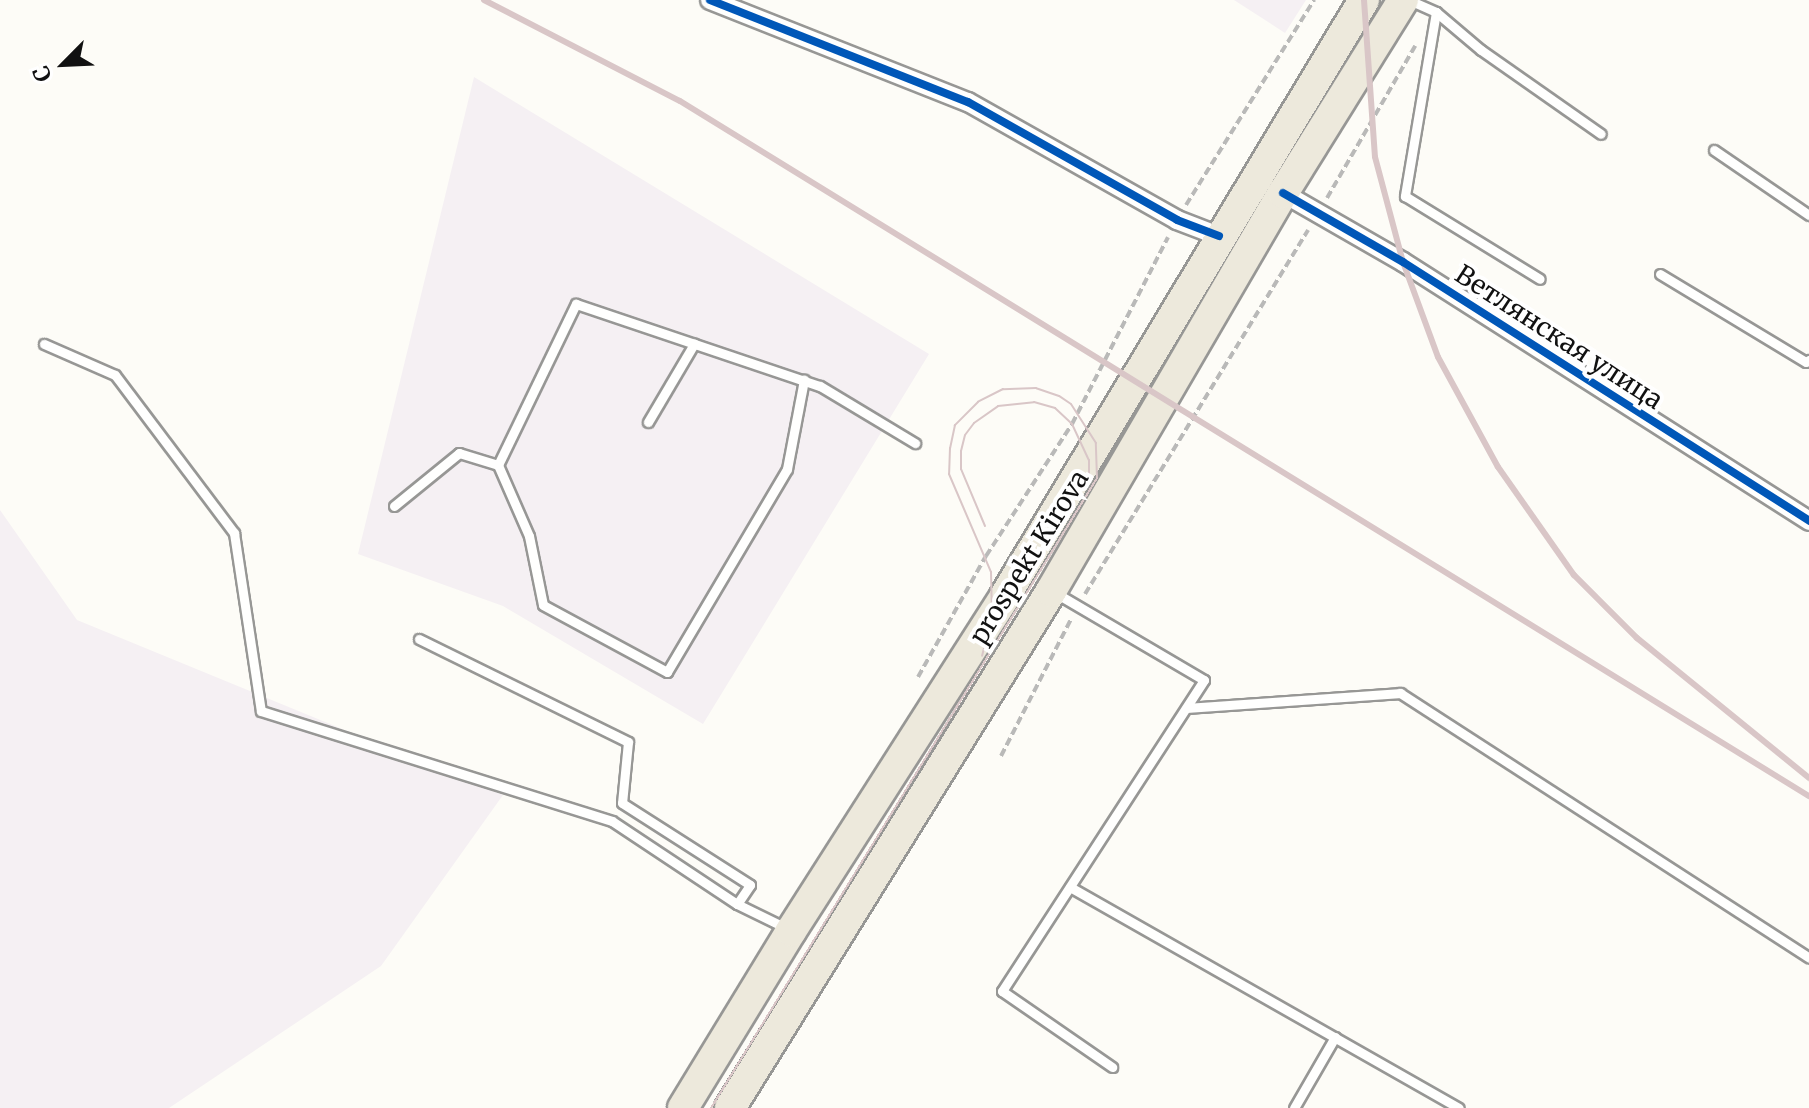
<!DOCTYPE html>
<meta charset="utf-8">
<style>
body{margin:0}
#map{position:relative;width:1809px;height:1108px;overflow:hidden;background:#fdfcf7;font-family:Merriweather,serif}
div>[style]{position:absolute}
.industrial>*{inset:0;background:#f5f0f3}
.path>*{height:4px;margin-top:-2px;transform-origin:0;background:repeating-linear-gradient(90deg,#b9b9b8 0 8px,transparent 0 12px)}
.roads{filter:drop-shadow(2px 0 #979795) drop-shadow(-2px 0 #979795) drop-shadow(0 2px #979795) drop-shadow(0 -2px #979795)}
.service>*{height:9px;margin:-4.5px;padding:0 4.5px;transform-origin:4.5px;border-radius:4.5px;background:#fffffe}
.minor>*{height:18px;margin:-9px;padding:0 9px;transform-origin:9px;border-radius:9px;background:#fffffe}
.primary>*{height:30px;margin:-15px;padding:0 15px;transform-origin:15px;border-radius:15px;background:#ede9dc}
.tram>*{height:2px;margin:-1px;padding:0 1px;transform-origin:1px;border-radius:1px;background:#d9c6c7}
.rail>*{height:6px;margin:-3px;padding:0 3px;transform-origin:3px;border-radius:3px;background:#d9c6c7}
.cycleway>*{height:8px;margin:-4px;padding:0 4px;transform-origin:4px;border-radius:4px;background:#0057b8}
span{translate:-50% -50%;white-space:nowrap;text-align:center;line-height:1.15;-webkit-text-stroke:8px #fff;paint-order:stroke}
.street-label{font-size:26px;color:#111}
.north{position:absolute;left:24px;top:24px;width:80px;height:80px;-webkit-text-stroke:6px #fff;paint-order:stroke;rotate:246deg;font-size:22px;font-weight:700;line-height:32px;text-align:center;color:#111}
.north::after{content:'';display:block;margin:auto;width:28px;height:36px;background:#111;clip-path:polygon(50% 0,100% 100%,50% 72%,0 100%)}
</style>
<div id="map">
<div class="industrial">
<i style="clip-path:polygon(1234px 0,1306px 0,1285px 33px)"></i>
<i style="clip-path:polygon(474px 77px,929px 354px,703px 724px,503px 606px,358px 554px)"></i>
<i style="clip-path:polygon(0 510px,77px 620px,503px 795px,381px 966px,169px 1108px,0 1108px)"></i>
</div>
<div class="path">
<i style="left:1327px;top:198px;width:176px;rotate:-59.9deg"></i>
<i style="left:1186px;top:205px;width:242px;rotate:-58deg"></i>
<i style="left:1085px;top:594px;width:427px;rotate:-58.5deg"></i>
<i style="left:918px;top:677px;width:139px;rotate:-60.7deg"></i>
<i style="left:986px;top:556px;width:158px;rotate:-56.9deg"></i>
<i style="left:1072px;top:424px;width:210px;rotate:-62.8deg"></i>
<i style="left:1001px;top:756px;width:154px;rotate:-62.9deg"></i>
</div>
<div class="roads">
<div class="service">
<i style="left:1409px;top:0;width:30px;rotate:24deg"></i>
<i style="left:1436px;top:12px;width:187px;rotate:99.6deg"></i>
<i style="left:1405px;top:196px;width:158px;rotate:31.6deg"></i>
<i style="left:1436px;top:12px;width:59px;rotate:40.2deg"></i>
<i style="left:1481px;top:50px;width:146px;rotate:35deg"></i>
<i style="left:1714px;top:150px;width:115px;rotate:34.4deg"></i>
<i style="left:1660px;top:274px;width:170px;rotate:31.1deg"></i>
<i style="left:1806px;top:362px;width:4px;rotate:-34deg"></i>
<i style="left:44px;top:344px;width:77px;rotate:23.6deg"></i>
<i style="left:115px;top:375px;width:198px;rotate:53deg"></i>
<i style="left:234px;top:533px;width:180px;rotate:81.4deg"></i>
<i style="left:261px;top:711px;width:368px;rotate:17.4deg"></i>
<i style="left:612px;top:821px;width:150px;rotate:33.6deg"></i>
<i style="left:737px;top:904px;width:57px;rotate:26.1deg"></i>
<i style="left:648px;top:422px;width:91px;rotate:-59.5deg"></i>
<i style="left:498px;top:465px;width:179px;rotate:-64.2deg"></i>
<i style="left:576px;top:304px;width:257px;rotate:18.6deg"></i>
<i style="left:820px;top:386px;width:111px;rotate:31deg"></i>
<i style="left:394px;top:506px;width:84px;rotate:-39.2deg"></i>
<i style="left:459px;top:453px;width:41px;rotate:17.1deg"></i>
<i style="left:498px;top:465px;width:77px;rotate:66.4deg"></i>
<i style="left:529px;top:536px;width:70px;rotate:78.5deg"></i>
<i style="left:543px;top:605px;width:141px;rotate:28.4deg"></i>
<i style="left:667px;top:672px;width:236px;rotate:-59.4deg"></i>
<i style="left:787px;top:469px;width:91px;rotate:-79.2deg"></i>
<i style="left:1054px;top:592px;width:174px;rotate:30.4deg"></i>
<i style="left:1204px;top:680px;width:371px;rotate:123deg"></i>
<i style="left:1002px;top:991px;width:134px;rotate:34.6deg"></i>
<i style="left:419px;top:639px;width:233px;rotate:26.2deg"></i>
<i style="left:628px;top:742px;width:61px;rotate:95.6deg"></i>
<i style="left:622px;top:803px;width:152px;rotate:32.6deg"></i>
<i style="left:750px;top:885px;width:23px;rotate:124deg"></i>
<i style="left:1187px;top:708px;width:214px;rotate:-4deg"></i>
<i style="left:1400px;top:693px;width:487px;rotate:32.9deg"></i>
<i style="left:1070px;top:887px;width:447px;rotate:29.6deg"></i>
<i style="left:1294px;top:1108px;width:82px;rotate:-60deg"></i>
</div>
<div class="minor">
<i style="left:710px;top:0;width:277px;rotate:21.6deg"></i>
<i style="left:968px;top:102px;width:240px;rotate:29.4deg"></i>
<i style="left:1177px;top:220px;width:45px;rotate:20.9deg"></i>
<i style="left:1283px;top:193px;width:138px;rotate:29.9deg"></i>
<i style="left:1403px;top:262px;width:482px;rotate:32.5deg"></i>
</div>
<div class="primary">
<i style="left:683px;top:1108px;width:207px;rotate:-58.6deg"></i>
<i style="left:791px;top:931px;width:398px;rotate:-57.4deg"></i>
<i style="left:1005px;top:596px;width:696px;rotate:-58.94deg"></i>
<i style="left:730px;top:1108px;width:609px;rotate:-58.16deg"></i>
<i style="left:1051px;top:591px;width:461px;rotate:-59.8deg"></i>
<i style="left:1283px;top:193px;width:227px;rotate:-58.1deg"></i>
</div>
</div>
<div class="tram">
<i style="left:985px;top:526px;width:62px;rotate:-112.8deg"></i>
<i style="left:961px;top:469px;width:18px;rotate:-90deg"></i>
<i style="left:961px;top:451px;width:16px;rotate:-76deg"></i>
<i style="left:965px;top:435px;width:15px;rotate:-53deg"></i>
<i style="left:974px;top:423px;width:29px;rotate:-35deg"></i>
<i style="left:998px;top:406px;width:36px;rotate:-6deg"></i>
<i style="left:1034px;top:402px;width:22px;rotate:16deg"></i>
<i style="left:1055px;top:408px;width:23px;rotate:43deg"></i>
<i style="left:1072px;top:424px;width:40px;rotate:65deg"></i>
<i style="left:1089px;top:460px;width:14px;rotate:90deg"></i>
<i style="left:711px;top:1108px;width:739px;rotate:-58.5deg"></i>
<i style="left:1097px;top:478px;width:35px;rotate:-92deg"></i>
<i style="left:1096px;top:443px;width:46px;rotate:-122.7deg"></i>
<i style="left:1071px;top:404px;width:14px;rotate:-146deg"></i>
<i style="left:1059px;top:396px;width:24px;rotate:-161deg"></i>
<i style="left:1036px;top:388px;width:33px;rotate:178deg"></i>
<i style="left:1003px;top:389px;width:28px;rotate:153deg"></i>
<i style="left:978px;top:402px;width:33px;rotate:135deg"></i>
<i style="left:955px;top:425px;width:24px;rotate:102deg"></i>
<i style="left:950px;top:448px;width:26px;rotate:92deg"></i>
<i style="left:949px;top:474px;width:107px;rotate:66.8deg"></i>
<i style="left:991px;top:572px;width:44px;rotate:88.7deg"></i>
<i style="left:992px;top:616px;width:41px;rotate:104deg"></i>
</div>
<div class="rail">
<i style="left:484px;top:0;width:220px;rotate:27.3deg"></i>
<i style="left:680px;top:101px;width:1326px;rotate:31.62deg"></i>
<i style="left:1364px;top:0;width:157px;rotate:86deg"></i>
<i style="left:1375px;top:157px;width:109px;rotate:75.1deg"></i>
<i style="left:1403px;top:262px;width:101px;rotate:69.8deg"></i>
<i style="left:1438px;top:357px;width:125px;rotate:61.4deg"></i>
<i style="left:1498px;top:467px;width:132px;rotate:54.9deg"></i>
<i style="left:1574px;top:575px;width:89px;rotate:45deg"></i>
<i style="left:1637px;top:638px;width:222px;rotate:39.1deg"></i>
</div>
<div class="cycleway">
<i style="left:710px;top:0;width:277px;rotate:21.6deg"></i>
<i style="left:968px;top:102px;width:240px;rotate:29.4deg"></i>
<i style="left:1177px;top:220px;width:45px;rotate:20.9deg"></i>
<i style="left:1283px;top:193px;width:138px;rotate:29.9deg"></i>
<i style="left:1403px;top:262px;width:482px;rotate:32.5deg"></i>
</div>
<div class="street-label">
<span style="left:1559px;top:337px;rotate:33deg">Ветлянская улица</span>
<span style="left:1029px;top:557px;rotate:-58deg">prospekt Kirova</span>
</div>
<div class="north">С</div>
</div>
